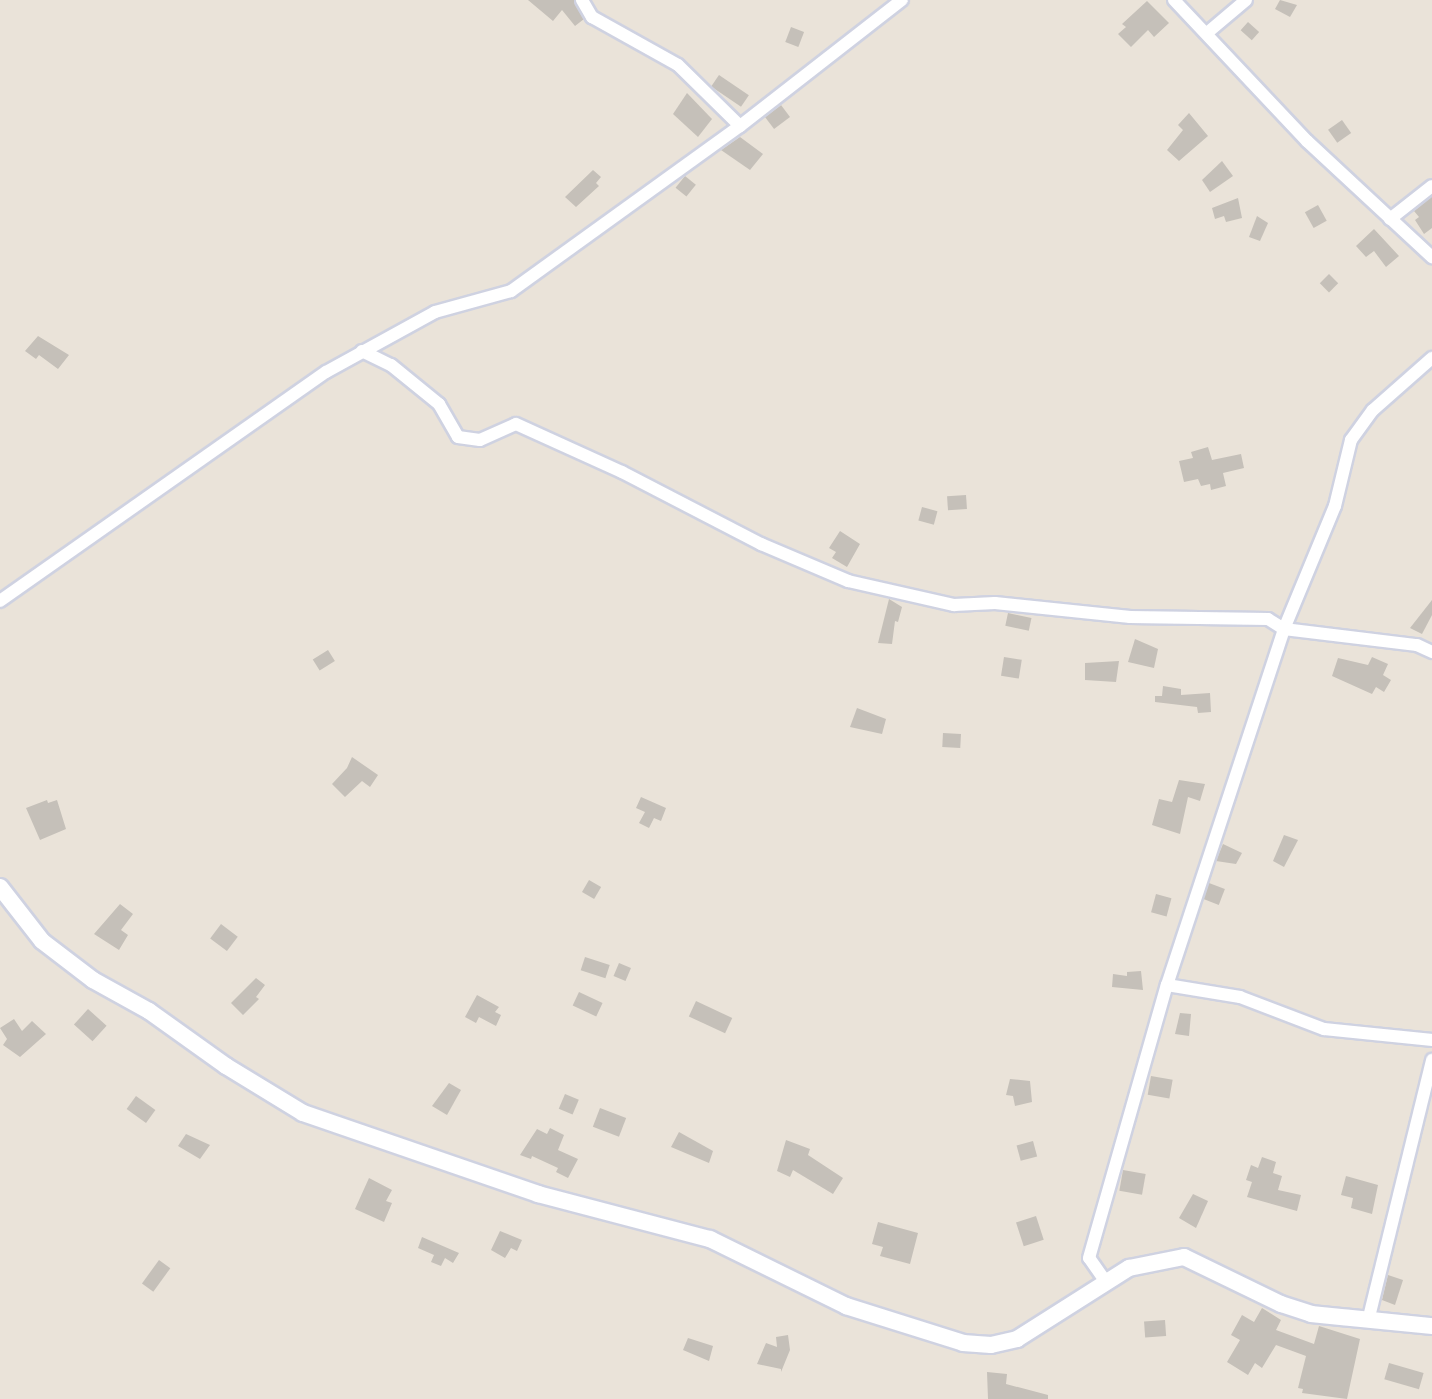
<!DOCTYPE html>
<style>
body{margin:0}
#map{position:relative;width:1432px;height:1399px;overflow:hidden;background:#eae3d9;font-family:"DM Sans",sans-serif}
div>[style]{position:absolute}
.building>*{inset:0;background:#c5c0b9;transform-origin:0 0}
.roads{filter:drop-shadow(2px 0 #cfd2e1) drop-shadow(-2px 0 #cfd2e1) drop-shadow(0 2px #cfd2e1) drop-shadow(0 -2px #cfd2e1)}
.minor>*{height:12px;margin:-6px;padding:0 6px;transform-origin:6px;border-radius:6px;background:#fff}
.secondary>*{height:16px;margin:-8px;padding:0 8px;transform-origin:8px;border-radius:8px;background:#fff}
span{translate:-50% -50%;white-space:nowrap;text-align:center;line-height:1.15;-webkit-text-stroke:6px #fff;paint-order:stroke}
</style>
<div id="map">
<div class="building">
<i style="clip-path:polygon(528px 0,574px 0,584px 19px,575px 26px,562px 10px,553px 21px)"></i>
<i style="clip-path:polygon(1280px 0,1297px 5px,1290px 17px,1275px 9px)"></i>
<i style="clip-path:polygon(1147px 1px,1169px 23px,1154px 37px,1148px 30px,1131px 47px,1118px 34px,1126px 27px,1122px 24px)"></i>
<i style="left:1248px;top:22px;width:15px;height:11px;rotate:42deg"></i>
<i style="left:791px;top:27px;width:14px;height:16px;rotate:21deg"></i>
<i style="left:719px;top:75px;width:36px;height:14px;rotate:34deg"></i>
<i style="clip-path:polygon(687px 93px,712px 119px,698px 137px,673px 114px)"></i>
<i style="left:781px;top:105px;width:15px;height:20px;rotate:53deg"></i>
<i style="clip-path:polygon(1189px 113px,1208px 136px,1179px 161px,1167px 150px,1183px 130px,1178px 125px)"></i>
<i style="left:1342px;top:120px;width:16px;height:17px;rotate:55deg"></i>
<i style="clip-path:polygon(740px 137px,763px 154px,750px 170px,721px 150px)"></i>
<i style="clip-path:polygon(1222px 161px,1233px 176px,1210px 192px,1202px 180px)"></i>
<i style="clip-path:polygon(593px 170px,601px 177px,596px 183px,599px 186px,576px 207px,565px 197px)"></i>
<i style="left:685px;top:176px;width:14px;height:15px;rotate:39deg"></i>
<i style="clip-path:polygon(1432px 196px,1432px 228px,1424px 234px,1415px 220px,1419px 217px,1414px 211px)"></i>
<i style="clip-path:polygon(1238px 198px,1242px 218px,1226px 222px,1224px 216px,1215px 219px,1212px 208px)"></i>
<i style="left:1318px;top:205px;width:18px;height:15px;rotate:61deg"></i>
<i style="clip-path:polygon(1257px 216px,1268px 223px,1260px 241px,1249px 237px)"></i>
<i style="clip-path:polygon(1374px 229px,1399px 256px,1386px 267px,1374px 251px,1366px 257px,1356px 246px)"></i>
<i style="left:1329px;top:274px;width:13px;height:13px;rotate:45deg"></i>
<i style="clip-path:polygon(38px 336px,69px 355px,58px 369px,39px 355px,36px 359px,25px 351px)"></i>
<i style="clip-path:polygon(1208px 447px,1212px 460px,1241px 454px,1244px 468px,1223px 473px,1226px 486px,1211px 490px,1210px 484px,1201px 486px,1198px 479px,1184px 482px,1179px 461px,1193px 458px,1191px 452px)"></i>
<i style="left:966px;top:495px;width:14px;height:19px;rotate:86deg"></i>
<i style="left:922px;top:507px;width:16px;height:14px;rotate:15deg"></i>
<i style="clip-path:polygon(840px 531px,860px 544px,847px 567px,832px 558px,836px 552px,829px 548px)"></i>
<i style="clip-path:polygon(889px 599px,902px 607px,898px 622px,895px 621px,892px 644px,878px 643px)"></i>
<i style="clip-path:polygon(1432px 600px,1432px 615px,1422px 634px,1410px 628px)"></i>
<i style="left:1008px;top:613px;width:24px;height:13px;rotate:12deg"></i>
<i style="clip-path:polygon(1135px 639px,1158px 649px,1154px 668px,1128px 662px)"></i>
<i style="left:328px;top:650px;width:13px;height:18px;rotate:58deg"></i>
<i style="left:1004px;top:657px;width:18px;height:19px;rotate:9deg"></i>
<i style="clip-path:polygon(1372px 657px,1388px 664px,1383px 675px,1391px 680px,1384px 692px,1376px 687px,1372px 694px,1332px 676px,1338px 658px,1368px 665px)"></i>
<i style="clip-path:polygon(1119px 661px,1116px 682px,1085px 680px,1085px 663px)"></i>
<i style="clip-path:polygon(1163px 686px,1181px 689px,1181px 695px,1210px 693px,1211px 712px,1198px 713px,1197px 707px,1155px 702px,1155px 696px,1162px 696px)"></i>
<i style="clip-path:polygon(857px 708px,886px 719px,882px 734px,850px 727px)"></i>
<i style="left:943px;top:733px;width:18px;height:14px;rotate:3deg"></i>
<i style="clip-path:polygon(352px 757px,378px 775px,370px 787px,362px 781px,345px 797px,332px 784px,347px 768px)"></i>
<i style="clip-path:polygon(1179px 780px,1205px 784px,1200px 801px,1188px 797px,1180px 834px,1152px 825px,1159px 799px,1172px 802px)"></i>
<i style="clip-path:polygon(641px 797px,666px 808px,661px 821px,654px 818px,649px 828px,639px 823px,645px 812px,636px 808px)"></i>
<i style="clip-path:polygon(47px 800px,48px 803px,57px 800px,66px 829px,40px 840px,26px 808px)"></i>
<i style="clip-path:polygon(1284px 835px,1298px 840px,1284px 867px,1273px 861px)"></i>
<i style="clip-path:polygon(1223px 844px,1242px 853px,1236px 864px,1216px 861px)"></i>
<i style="left:589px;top:880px;width:14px;height:14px;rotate:30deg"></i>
<i style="left:1209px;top:883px;width:17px;height:17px;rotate:21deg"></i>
<i style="left:1156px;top:894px;width:16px;height:19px;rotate:15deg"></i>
<i style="clip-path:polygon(120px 904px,133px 914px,121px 930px,128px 935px,119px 950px,94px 934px)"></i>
<i style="left:221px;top:924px;width:21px;height:18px;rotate:37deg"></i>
<i style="left:585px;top:957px;width:26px;height:14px;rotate:18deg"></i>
<i style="left:619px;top:963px;width:13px;height:14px;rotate:23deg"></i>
<i style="clip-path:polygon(1141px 971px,1143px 990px,1112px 987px,1113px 974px,1127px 976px,1127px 972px)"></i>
<i style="clip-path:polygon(256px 978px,265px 985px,256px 997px,259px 999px,243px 1015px,231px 1003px)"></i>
<i style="left:579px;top:992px;width:26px;height:15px;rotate:25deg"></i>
<i style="clip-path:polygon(477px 995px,499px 1007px,495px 1012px,501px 1015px,496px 1026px,479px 1017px,476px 1023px,465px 1017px)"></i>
<i style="left:696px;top:1001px;width:40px;height:17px;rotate:25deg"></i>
<i style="left:88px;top:1009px;width:25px;height:21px;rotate:42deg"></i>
<i style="clip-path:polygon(1180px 1013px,1191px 1014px,1189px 1036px,1175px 1034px)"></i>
<i style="clip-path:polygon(14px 1019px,22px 1031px,32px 1021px,46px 1034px,20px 1057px,3px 1045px,7px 1039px,0 1028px)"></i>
<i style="left:1151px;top:1076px;width:22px;height:19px;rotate:10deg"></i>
<i style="clip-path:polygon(1010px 1079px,1030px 1081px,1032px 1102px,1015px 1106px,1013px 1096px,1006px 1095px)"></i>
<i style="clip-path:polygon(449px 1083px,461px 1090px,447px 1115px,432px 1106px)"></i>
<i style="left:565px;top:1094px;width:15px;height:16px;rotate:23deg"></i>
<i style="left:136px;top:1096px;width:24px;height:16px;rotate:36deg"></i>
<i style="left:600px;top:1108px;width:28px;height:20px;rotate:21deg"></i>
<i style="clip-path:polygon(550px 1128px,564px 1135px,558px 1150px,578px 1159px,568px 1178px,556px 1172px,558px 1168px,532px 1156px,531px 1159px,520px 1155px,537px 1129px,547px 1134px)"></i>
<i style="clip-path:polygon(679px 1132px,713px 1151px,709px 1163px,671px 1147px)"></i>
<i style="clip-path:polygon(186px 1134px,210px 1145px,200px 1159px,178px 1146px)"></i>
<i style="clip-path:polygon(786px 1140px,810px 1149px,808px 1155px,843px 1178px,833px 1194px,793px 1170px,790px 1177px,777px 1171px)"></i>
<i style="left:1033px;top:1141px;width:16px;height:17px;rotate:75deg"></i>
<i style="clip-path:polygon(1262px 1157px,1276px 1162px,1273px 1173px,1282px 1176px,1278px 1190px,1301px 1195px,1297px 1211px,1247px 1197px,1252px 1182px,1246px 1180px,1251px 1165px,1258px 1168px)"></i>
<i style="left:1123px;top:1170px;width:23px;height:21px;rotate:10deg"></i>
<i style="clip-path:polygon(1346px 1176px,1378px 1185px,1372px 1214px,1351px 1208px,1353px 1198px,1341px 1195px)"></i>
<i style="clip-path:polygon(369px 1178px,392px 1190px,386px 1201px,392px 1203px,384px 1222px,355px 1209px)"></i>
<i style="clip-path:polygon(1193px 1194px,1208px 1201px,1196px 1228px,1179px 1218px)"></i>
<i style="left:1036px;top:1216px;width:25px;height:21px;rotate:72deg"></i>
<i style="clip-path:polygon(878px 1222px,918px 1233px,910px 1264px,880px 1256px,883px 1247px,872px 1244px)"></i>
<i style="clip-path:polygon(500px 1231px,522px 1240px,517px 1251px,511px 1248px,505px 1258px,491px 1250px)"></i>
<i style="clip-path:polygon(422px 1237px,459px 1253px,453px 1263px,445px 1258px,441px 1266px,431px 1262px,434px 1255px,418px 1248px)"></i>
<i style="left:159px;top:1260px;width:14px;height:29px;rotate:36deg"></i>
<i style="clip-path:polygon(1388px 1275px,1403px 1280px,1395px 1305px,1382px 1300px)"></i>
<i style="clip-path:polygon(1262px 1308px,1281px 1320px,1276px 1330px,1314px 1344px,1319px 1326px,1360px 1339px,1347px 1399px,1302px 1393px,1303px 1389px,1298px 1388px,1306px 1356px,1276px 1345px,1262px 1368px,1255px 1363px,1248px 1375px,1227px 1362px,1240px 1340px,1231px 1335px,1242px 1315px,1254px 1322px)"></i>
<i style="left:1165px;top:1320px;width:16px;height:21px;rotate:86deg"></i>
<i style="clip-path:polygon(788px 1335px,790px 1350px,781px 1372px,781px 1369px,757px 1364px,766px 1343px,777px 1347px,776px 1337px)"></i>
<i style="clip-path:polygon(688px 1338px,713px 1346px,709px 1361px,683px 1350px)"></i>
<i style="left:1389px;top:1363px;width:36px;height:17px;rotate:16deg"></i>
<i style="clip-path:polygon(987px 1372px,1007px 1374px,1006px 1384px,1048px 1395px,1048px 1399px,988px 1399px)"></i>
</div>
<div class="roads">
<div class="minor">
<i style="left:582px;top:0;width:20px;rotate:60deg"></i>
<i style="left:592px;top:17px;width:98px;rotate:29.2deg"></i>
<i style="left:678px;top:65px;width:87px;rotate:44.5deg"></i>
<i style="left:1174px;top:0;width:194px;rotate:46.7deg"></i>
<i style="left:1307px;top:141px;width:171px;rotate:42.9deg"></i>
<i style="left:1207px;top:33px;width:51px;rotate:-40.2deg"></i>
<i style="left:1390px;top:219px;width:53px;rotate:-38.2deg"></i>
<i style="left:362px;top:351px;width:32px;rotate:26deg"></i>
<i style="left:391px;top:365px;width:62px;rotate:39.1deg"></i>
<i style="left:439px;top:404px;width:38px;rotate:60deg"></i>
<i style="left:458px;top:437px;width:22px;rotate:8deg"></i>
<i style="left:480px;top:440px;width:39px;rotate:-24deg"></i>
<i style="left:516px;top:424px;width:116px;rotate:24.4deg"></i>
<i style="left:622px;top:472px;width:157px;rotate:27.4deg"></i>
<i style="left:761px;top:544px;width:95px;rotate:23deg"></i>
<i style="left:848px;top:581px;width:109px;rotate:12.8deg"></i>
<i style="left:954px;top:605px;width:41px;rotate:-2.8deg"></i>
<i style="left:995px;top:603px;width:136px;rotate:5.9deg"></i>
<i style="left:1130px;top:617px;width:138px;rotate:0.8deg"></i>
<i style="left:1268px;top:619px;width:19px;rotate:32deg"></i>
<i style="left:1284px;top:629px;width:134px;rotate:6.9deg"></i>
<i style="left:1417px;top:645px;width:17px;rotate:25deg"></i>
<i style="left:0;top:601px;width:398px;rotate:-35.1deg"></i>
<i style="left:326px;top:372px;width:124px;rotate:-28.8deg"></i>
<i style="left:435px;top:312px;width:79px;rotate:-15.4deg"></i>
<i style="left:511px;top:291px;width:282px;rotate:-35.8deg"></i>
<i style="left:740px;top:126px;width:205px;rotate:-37.9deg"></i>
<i style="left:1167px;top:985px;width:74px;rotate:9.3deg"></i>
<i style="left:1240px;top:997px;width:90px;rotate:20.9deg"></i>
<i style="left:1324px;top:1029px;width:109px;rotate:5.8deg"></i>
<i style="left:1106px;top:1282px;width:29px;rotate:-125deg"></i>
<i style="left:1089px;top:1258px;width:284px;rotate:-74.1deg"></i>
<i style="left:1167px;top:985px;width:375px;rotate:-71.8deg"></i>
<i style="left:1284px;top:629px;width:133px;rotate:-67.5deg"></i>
<i style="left:1335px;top:506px;width:68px;rotate:-76.4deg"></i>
<i style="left:1351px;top:440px;width:37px;rotate:-54deg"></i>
<i style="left:1373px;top:410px;width:79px;rotate:-41.4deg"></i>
<i style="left:1368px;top:1321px;width:269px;rotate:-76.2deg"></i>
</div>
<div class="secondary">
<i style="left:0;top:887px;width:68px;rotate:52.1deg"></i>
<i style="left:42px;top:941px;width:64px;rotate:37.4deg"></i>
<i style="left:93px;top:980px;width:64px;rotate:29deg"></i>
<i style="left:149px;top:1011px;width:95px;rotate:35.5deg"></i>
<i style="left:226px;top:1066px;width:90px;rotate:31.4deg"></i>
<i style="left:303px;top:1113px;width:249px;rotate:19deg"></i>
<i style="left:538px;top:1194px;width:178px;rotate:14.7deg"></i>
<i style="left:710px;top:1239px;width:152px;rotate:26.2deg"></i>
<i style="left:846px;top:1306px;width:123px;rotate:17.5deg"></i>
<i style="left:963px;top:1343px;width:28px;rotate:4deg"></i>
<i style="left:991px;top:1345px;width:27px;rotate:-13deg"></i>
<i style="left:1017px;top:1339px;width:133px;rotate:-32.4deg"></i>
<i style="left:1129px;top:1268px;width:56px;rotate:-11.3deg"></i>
<i style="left:1184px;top:1257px;width:108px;rotate:25.9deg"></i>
<i style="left:1281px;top:1304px;width:32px;rotate:18deg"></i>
<i style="left:1311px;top:1314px;width:122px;rotate:5.7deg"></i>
</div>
</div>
</div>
